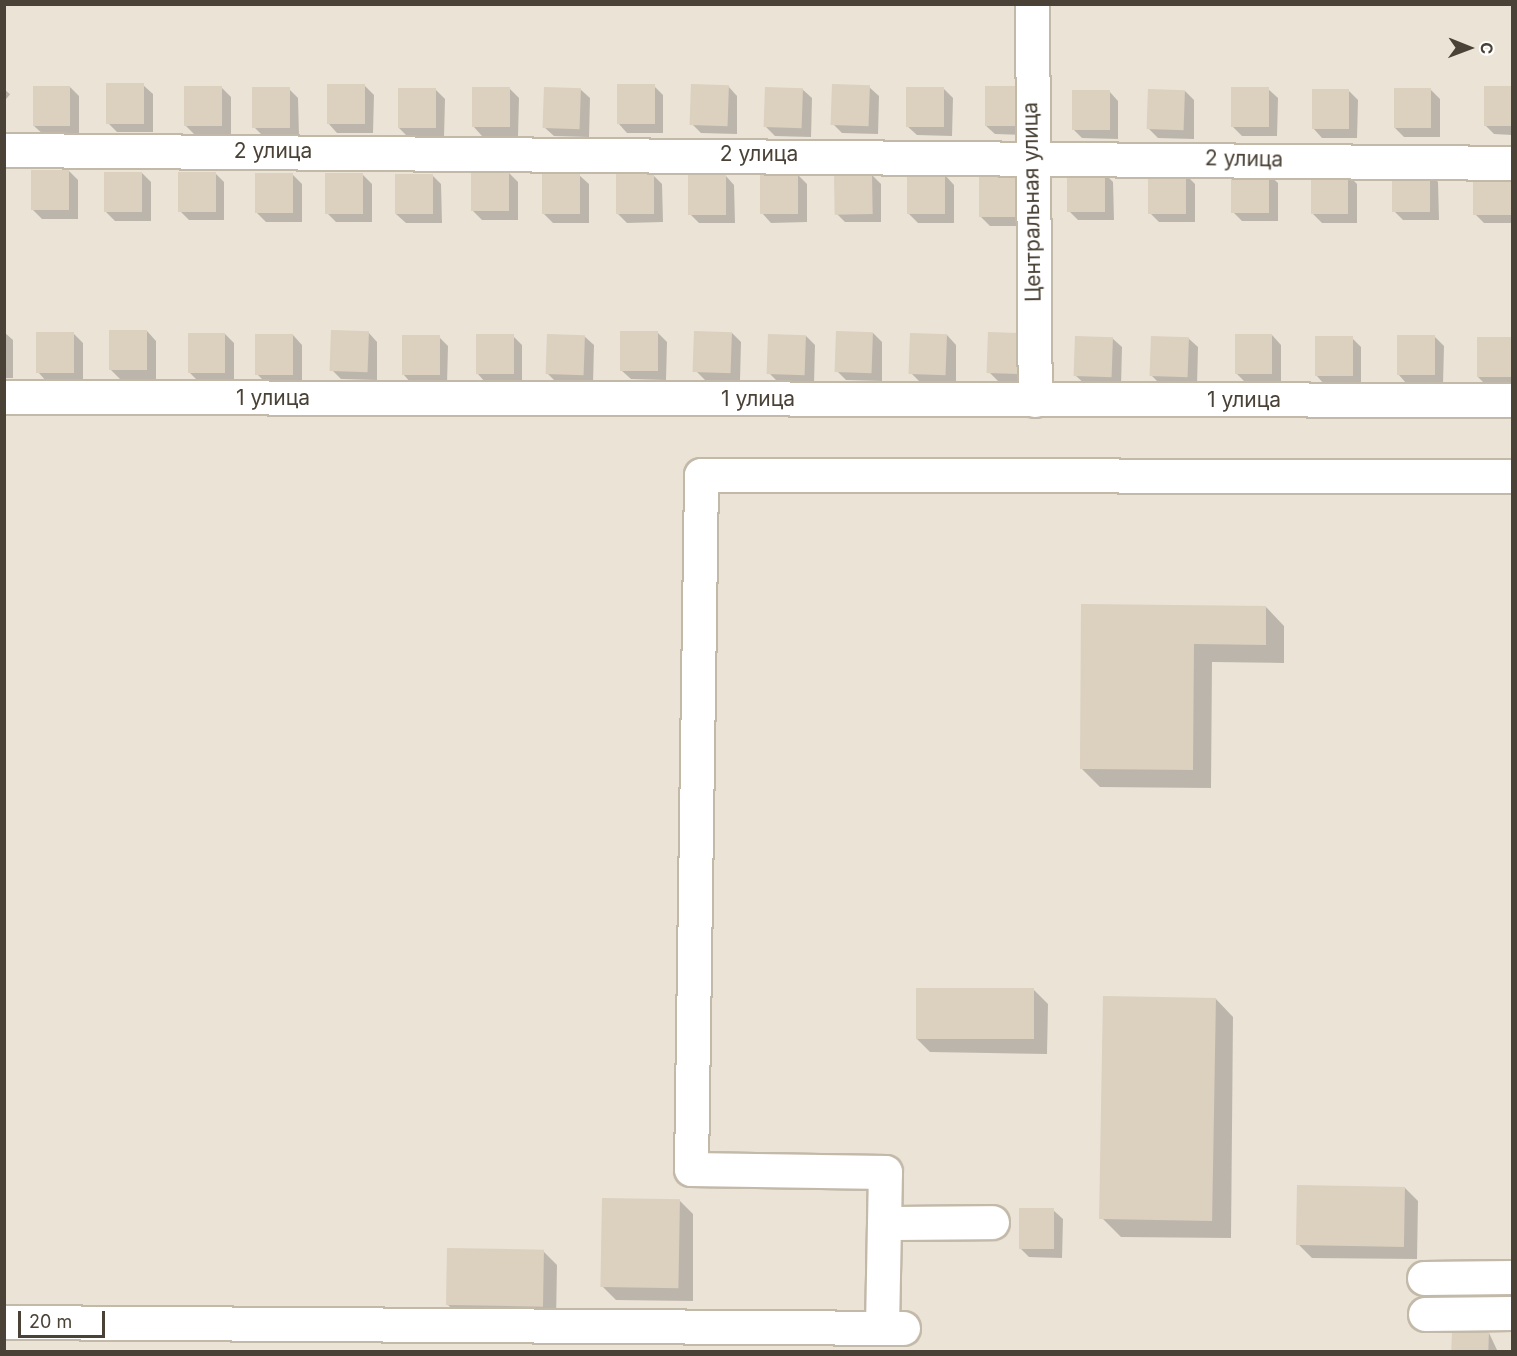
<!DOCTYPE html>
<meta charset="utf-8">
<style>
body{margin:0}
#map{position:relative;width:1517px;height:1356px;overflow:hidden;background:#f6f1e8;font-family:Inter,sans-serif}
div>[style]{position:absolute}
.residential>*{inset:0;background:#eae3d6;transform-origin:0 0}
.shadow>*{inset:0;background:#0003;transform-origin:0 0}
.building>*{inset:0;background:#dcd0bf;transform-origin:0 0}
.roads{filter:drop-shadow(2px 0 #c3b9a9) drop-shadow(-2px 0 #c3b9a9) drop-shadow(0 2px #c3b9a9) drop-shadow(0 -2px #c3b9a9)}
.minor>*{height:33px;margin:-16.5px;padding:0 16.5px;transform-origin:16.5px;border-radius:16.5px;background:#fff}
span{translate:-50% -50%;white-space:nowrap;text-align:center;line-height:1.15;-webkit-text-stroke:5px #fff;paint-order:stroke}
.street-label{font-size:21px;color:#4a4236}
.frame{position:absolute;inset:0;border:6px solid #4a4236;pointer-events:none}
.north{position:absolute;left:1439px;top:18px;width:60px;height:60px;-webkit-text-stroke:4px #fff;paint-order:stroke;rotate:91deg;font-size:16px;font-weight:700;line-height:24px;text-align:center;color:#4a4236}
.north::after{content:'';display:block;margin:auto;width:21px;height:27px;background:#4a4236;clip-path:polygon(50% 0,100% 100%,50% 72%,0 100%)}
.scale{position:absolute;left:18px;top:1311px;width:87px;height:27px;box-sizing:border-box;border:3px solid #4a4236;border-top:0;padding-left:8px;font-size:18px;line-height:21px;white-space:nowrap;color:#4a4236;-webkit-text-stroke:4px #fff;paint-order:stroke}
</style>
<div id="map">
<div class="residential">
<i style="left:5px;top:5px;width:1507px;height:1346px"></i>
</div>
<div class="shadow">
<i style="clip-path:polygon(143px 85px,153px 94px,153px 132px,117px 132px,108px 123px)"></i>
<i style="clip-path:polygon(364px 85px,374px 95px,373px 133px,337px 133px,328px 123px)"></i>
<i style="clip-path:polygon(654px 86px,663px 95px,663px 133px,627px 133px,618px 123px)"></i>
<i style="clip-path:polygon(728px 86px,737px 96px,737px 134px,701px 133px,692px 124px)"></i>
<i style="clip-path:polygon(70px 87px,79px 96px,79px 135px,44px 135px,34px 126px)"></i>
<i style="clip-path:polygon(221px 87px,231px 97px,231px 135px,195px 135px,186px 126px)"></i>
<i style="clip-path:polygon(869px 87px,879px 96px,878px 134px,842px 133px,833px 124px)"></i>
<i style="clip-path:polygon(1021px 87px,1030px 135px,995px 134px,985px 125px)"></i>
<i style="clip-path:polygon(1486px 87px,1512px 87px,1512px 135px,1494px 134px,1485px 125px)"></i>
<i style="clip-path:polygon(943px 88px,953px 98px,952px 136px,917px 135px,907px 126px)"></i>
<i style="left:4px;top:89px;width:8px;height:43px;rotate:40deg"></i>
<i style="clip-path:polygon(289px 89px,298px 98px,299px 136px,263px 136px,254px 127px)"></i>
<i style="clip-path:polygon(510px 89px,519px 98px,518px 136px,482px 136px,473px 126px)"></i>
<i style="clip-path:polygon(580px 89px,590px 98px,589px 137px,554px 136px,544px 127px)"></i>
<i style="clip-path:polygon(802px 89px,812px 98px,811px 137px,775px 136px,766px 127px)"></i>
<i style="clip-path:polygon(1268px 89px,1278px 98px,1277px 136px,1242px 136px,1232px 126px)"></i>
<i style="clip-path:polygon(436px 90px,445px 99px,444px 137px,408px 137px,399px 128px)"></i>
<i style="clip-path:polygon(1431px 90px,1440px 99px,1440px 137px,1404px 137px,1395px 128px)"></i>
<i style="clip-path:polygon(1109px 91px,1118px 101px,1118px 139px,1082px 138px,1073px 129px)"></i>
<i style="clip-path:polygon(1185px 91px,1194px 100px,1194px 139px,1158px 138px,1149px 129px)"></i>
<i style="clip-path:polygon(1349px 91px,1358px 100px,1357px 138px,1322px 138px,1313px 128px)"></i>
<i style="clip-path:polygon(69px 171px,78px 180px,78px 219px,42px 219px,33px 210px)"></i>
<i style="clip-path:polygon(142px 173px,151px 182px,151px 221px,115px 221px,106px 212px)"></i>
<i style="clip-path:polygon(215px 173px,224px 182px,224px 220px,189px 220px,180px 211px)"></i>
<i style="clip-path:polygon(509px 173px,518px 182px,518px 220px,482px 220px,473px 211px)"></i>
<i style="clip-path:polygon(1104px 173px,1113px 182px,1114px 220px,1078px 220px,1069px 211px)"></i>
<i style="clip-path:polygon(1429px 173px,1438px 182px,1439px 220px,1403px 220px,1394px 211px)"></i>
<i style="clip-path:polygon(292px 174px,302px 184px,302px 222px,266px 222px,257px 213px)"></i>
<i style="clip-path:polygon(1268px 174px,1278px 183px,1278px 221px,1242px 221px,1233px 212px)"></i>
<i style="clip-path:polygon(363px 175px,372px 184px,372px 222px,336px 222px,327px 213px)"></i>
<i style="clip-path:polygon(432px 175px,441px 184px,442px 223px,406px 223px,396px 214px)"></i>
<i style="clip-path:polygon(579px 175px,589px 184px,589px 223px,553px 223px,544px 214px)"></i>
<i style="clip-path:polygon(653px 175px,662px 184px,663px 222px,627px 223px,617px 213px)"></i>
<i style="clip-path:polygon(725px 175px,734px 185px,735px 223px,699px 223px,690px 214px)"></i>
<i style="clip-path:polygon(798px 175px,807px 184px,807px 222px,771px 223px,762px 213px)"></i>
<i style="clip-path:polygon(872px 175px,881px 184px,881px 222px,845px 222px,836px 213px)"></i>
<i style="clip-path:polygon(945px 175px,954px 185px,954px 223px,918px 223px,909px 214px)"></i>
<i style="clip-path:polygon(1186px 175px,1195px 184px,1195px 222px,1159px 222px,1150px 213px)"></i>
<i style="clip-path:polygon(1348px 175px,1357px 184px,1357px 223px,1322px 223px,1313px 214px)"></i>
<i style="clip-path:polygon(1017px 178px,1026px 226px,990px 226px,981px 217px)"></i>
<i style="clip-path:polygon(1512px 178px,1512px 223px,1484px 223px,1475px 214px)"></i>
<i style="left:4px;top:181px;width:2px;height:40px;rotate:27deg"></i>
<i style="clip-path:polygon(147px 331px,156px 341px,156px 379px,120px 379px,111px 370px)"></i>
<i style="clip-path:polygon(4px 332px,13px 340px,13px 378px,4px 378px)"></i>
<i style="clip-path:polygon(368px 332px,377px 342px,377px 380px,341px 379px,332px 370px)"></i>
<i style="clip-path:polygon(658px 333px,667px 342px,666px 380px,631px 379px,621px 370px)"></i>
<i style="clip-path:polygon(732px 333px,741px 342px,740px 380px,705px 380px,696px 371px)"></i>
<i style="clip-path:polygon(873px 333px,882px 342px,882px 381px,846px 380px,837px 371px)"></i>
<i style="clip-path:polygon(74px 334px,83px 343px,83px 381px,47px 382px,38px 372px)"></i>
<i style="clip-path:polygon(225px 334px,234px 343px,234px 382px,199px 382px,190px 373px)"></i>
<i style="clip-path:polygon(1025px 334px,1034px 382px,998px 381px,989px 372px)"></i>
<i style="clip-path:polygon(293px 335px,302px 345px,302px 383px,266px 383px,257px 374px)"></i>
<i style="clip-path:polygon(947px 335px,956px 345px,956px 383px,920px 382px,911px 373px)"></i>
<i style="clip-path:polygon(1272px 335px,1281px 345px,1281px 383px,1245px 382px,1236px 373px)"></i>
<i style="clip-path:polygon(513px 336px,522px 345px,522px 383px,486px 383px,477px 373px)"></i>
<i style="clip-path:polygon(584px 336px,594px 345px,593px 384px,557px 383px,548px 374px)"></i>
<i style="clip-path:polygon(806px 336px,815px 345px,814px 384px,779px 383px,770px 374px)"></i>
<i style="clip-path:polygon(439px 337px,448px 346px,447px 384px,412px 384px,403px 374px)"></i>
<i style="clip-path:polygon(1435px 337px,1444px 346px,1443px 384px,1407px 384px,1398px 374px)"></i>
<i style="clip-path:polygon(1112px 338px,1122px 347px,1121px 386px,1086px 385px,1076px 376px)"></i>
<i style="clip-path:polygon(1188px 338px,1198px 347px,1197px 385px,1161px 385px,1152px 376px)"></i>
<i style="clip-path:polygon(1352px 338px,1361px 347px,1361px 385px,1325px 385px,1316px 375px)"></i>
<i style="clip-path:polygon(1478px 338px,1512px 339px,1512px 386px,1487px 386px,1478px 377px)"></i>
<i style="clip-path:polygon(1083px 605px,1266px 607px,1284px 626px,1284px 663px,1212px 662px,1211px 788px,1100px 787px,1081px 768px)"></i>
<i style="clip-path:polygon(1034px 990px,1048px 1004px,1047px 1054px,930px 1052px,916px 1038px)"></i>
<i style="clip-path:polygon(1215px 998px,1233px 1017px,1231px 1238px,1121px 1237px,1102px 1218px)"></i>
<i style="clip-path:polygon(1404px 1187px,1418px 1201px,1417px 1259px,1312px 1258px,1298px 1244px)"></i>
<i style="clip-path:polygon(679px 1200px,693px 1214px,693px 1301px,616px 1300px,602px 1286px)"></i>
<i style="clip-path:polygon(1053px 1210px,1063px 1219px,1062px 1258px,1029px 1257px,1020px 1248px)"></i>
<i style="clip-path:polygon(543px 1251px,557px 1265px,556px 1320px,462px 1318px,448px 1305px)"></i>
<i style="clip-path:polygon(1489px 1333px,1498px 1352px,1453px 1352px)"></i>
</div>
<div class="building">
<i style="left:106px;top:83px;width:38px;height:41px"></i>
<i style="left:327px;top:84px;width:38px;height:40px"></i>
<i style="left:617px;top:84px;width:38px;height:40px"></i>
<i style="left:691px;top:84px;width:38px;height:41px;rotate:2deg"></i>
<i style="left:832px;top:84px;width:38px;height:41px;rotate:2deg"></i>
<i style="left:33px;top:86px;width:37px;height:40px"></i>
<i style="left:184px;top:86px;width:38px;height:40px"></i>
<i style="left:985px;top:86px;width:37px;height:40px"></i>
<i style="left:1484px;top:86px;width:28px;height:40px"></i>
<i style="left:252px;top:87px;width:38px;height:41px"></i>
<i style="left:472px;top:87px;width:38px;height:40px"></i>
<i style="left:544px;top:87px;width:37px;height:41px;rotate:2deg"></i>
<i style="left:765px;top:87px;width:38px;height:40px;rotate:2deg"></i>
<i style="left:906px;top:87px;width:38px;height:40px"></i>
<i style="left:1231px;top:87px;width:38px;height:40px"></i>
<i style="left:398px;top:88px;width:38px;height:40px"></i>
<i style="left:1394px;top:88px;width:37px;height:40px"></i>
<i style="left:1148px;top:89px;width:37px;height:40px;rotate:2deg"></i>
<i style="left:1312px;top:89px;width:37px;height:40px"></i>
<i style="left:1072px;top:90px;width:38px;height:40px"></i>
<i style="left:31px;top:170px;width:38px;height:40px"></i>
<i style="left:471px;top:171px;width:38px;height:40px"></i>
<i style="left:1067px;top:171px;width:38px;height:41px"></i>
<i style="left:1392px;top:171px;width:38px;height:41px"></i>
<i style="left:104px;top:172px;width:38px;height:40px"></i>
<i style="left:178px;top:172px;width:38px;height:40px"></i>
<i style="left:1269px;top:172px;width:41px;height:38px;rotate:90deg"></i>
<i style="left:255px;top:173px;width:38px;height:40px"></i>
<i style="left:325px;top:173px;width:38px;height:41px"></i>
<i style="left:872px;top:173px;width:41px;height:38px;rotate:89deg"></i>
<i style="left:1186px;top:173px;width:41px;height:38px;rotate:90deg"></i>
<i style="left:395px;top:174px;width:38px;height:40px"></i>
<i style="left:542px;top:174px;width:38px;height:40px"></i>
<i style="left:616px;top:174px;width:38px;height:40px"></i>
<i style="left:688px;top:174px;width:38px;height:41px"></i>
<i style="left:760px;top:174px;width:38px;height:40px"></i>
<i style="left:907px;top:174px;width:38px;height:40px"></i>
<i style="left:1311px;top:174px;width:37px;height:40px"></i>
<i style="left:1511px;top:174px;width:41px;height:38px;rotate:90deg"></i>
<i style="left:979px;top:177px;width:38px;height:40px"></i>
<i style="left:109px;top:330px;width:38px;height:40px"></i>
<i style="left:331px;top:330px;width:38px;height:41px;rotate:2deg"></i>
<i style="left:620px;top:331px;width:38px;height:40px"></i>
<i style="left:694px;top:331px;width:38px;height:41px;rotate:2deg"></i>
<i style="left:836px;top:331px;width:37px;height:41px;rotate:2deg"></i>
<i style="left:74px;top:332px;width:41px;height:38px;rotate:90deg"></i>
<i style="left:988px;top:332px;width:37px;height:41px;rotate:2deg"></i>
<i style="left:188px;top:333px;width:37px;height:40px"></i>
<i style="left:910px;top:333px;width:37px;height:41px;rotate:2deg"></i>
<i style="left:255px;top:334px;width:38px;height:41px"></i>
<i style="left:476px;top:334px;width:38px;height:40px"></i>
<i style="left:547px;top:334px;width:38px;height:40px;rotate:2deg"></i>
<i style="left:768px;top:334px;width:38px;height:40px;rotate:2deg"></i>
<i style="left:1235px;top:334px;width:37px;height:40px"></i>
<i style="left:402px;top:335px;width:38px;height:40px"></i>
<i style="left:1397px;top:335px;width:38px;height:40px"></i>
<i style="left:1075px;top:336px;width:38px;height:40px;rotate:2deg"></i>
<i style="left:1151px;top:336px;width:38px;height:40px;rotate:2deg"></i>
<i style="left:1315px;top:336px;width:38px;height:40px"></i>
<i style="left:1477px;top:337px;width:35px;height:40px"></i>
<i style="clip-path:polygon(1081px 604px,1266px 606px,1266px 645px,1194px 644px,1193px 770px,1080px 769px)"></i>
<i style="left:916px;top:988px;width:118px;height:51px"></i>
<i style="left:1103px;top:996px;width:113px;height:223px;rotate:1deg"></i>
<i style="left:1297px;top:1185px;width:108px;height:60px;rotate:1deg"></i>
<i style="left:602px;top:1198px;width:78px;height:89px;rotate:1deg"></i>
<i style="left:1019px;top:1208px;width:35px;height:41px"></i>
<i style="left:447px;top:1248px;width:97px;height:57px;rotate:1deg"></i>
<i style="left:1452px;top:1331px;width:37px;height:21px;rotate:2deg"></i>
</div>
<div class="roads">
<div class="minor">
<i style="left:1032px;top:4px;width:396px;rotate:89.6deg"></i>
<i style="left:4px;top:150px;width:1508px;rotate:0.49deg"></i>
<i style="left:4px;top:397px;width:1508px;rotate:0.11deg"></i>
<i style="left:884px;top:1223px;width:108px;rotate:-0.5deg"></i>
<i style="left:1424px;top:1278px;width:88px;rotate:-0.7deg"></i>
<i style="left:1425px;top:1314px;width:87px;rotate:-0.7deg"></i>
<i style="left:4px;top:1322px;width:899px;rotate:0.38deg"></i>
<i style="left:882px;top:1327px;width:155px;rotate:-88.9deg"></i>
<i style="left:885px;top:1172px;width:194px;rotate:-179.1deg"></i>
<i style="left:691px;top:1169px;width:694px;rotate:-89.17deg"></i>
<i style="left:701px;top:475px;width:811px;rotate:0.07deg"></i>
</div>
</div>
<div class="street-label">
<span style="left:273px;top:151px">2 улица</span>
<span style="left:759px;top:154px">2 улица</span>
<span style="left:1244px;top:159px;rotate:1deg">2 улица</span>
<span style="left:1032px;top:202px;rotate:-91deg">Центральная улица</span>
<span style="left:273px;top:398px">1 улица</span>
<span style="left:758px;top:399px">1 улица</span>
<span style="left:1244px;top:400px">1 улица</span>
</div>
<div class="frame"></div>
<div class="north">С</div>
<div class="scale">20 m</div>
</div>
